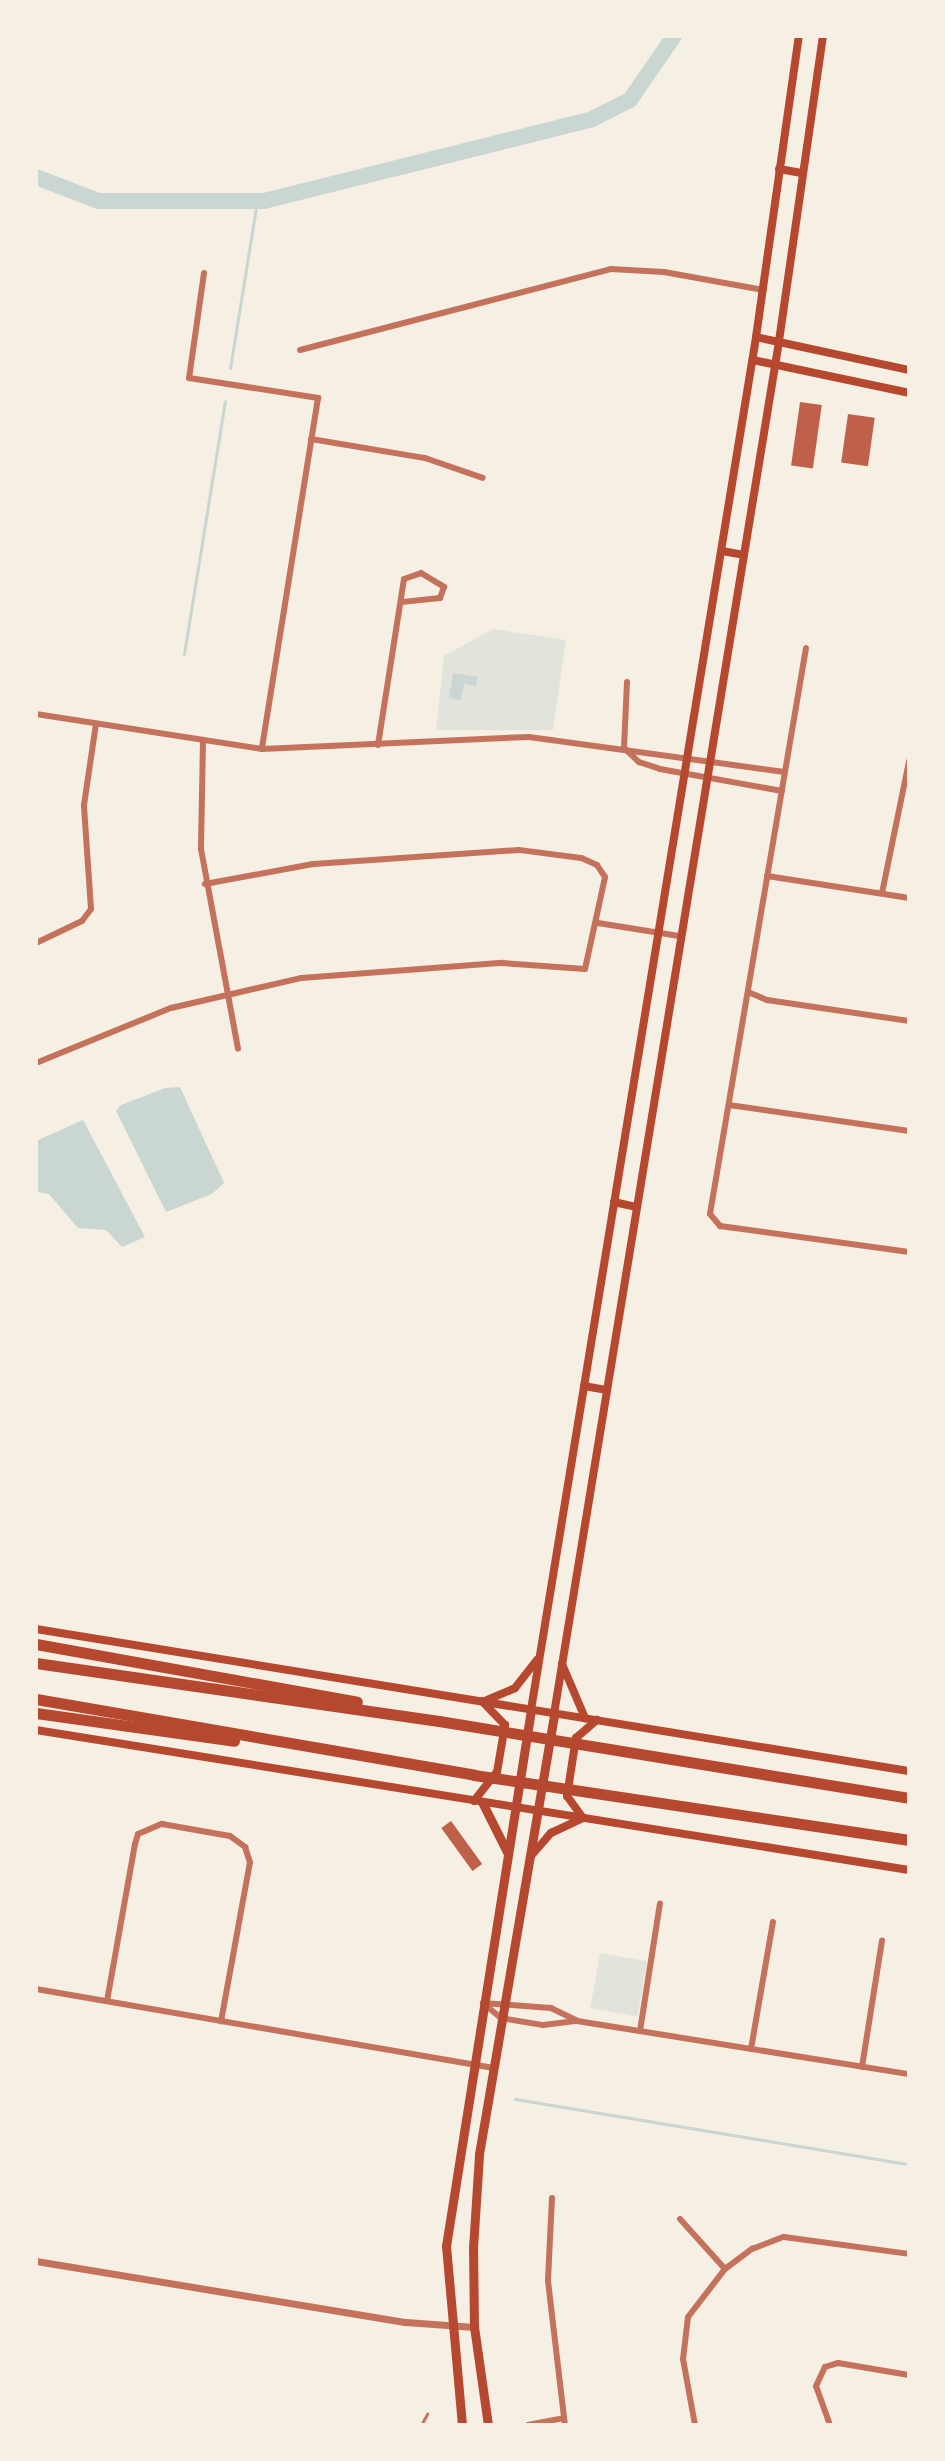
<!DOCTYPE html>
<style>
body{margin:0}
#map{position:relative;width:945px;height:2461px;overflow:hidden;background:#f6efe4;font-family:Mulish,sans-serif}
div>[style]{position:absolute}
.green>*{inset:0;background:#e2e4dc;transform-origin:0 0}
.water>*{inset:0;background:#c9d6d2}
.stream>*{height:3px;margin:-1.5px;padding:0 1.5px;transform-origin:1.5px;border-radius:1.5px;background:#c9d6d2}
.river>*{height:16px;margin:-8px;padding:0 8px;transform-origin:8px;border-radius:8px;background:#c9d6d2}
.building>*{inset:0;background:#bf614a;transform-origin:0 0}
.service>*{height:3px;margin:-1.5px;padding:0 1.5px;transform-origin:1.5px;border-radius:1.5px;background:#c5725c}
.minor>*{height:6px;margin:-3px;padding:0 3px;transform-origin:3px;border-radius:3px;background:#c5725c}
.tertiary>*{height:7px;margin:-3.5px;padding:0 3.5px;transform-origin:3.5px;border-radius:3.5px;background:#c5725c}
.secondary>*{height:8px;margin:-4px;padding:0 4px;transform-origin:4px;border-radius:4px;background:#b5482f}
.primary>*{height:9px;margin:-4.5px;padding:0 4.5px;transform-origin:4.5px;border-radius:4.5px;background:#b5482f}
.motorway>*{height:11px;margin:-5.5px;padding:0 5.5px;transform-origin:5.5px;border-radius:5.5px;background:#b5482f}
span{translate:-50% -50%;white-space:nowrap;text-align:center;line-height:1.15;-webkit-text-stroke:6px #f6efe4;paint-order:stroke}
.frame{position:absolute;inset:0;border:38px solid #f6efe4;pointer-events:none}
</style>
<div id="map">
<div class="green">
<i style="clip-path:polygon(493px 629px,566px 640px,553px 730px,436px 730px,444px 656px)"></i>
<i style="left:600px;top:1953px;width:48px;height:56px;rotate:10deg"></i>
</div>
<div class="water">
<i style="clip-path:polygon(453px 673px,478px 677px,476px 686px,464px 684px,461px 700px,449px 698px)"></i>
<i style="clip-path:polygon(180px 1087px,224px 1183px,212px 1194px,166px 1212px,116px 1111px,121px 1105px,165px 1088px)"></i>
<i style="clip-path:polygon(83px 1120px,145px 1237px,122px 1247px,106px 1230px,78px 1228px,49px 1194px,36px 1192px,36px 1141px)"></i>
</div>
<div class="stream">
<i style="left:230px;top:368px;width:169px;rotate:-80.8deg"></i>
<i style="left:184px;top:654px;width:256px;rotate:-80.8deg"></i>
<i style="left:515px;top:2099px;width:399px;rotate:9.4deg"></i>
</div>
<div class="river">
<i style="left:36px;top:177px;width:67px;rotate:20.9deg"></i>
<i style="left:99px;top:201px;width:165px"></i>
<i style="left:264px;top:201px;width:338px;rotate:-14deg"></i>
<i style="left:592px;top:119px;width:42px;rotate:-26.6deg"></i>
<i style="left:630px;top:100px;width:78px;rotate:-55.5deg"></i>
</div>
<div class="building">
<i style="left:800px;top:402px;width:22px;height:64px;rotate:8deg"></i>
<i style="left:848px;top:414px;width:27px;height:49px;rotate:8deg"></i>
<i style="left:451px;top:1821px;width:53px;height:12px;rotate:54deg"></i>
</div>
<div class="service">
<i style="left:421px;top:2425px;width:13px;rotate:-61deg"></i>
</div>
<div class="minor">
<i style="left:204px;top:273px;width:106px;rotate:98.1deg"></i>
<i style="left:189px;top:378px;width:131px;rotate:8.8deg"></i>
<i style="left:318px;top:398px;width:355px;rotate:99.1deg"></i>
<i style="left:300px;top:350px;width:321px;rotate:-14.6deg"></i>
<i style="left:611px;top:269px;width:53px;rotate:3.2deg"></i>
<i style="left:664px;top:272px;width:101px;rotate:10.3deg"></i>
<i style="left:311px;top:439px;width:116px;rotate:9.5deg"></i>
<i style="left:425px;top:458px;width:61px;rotate:19deg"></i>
<i style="left:806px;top:648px;width:574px;rotate:99.63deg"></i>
<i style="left:710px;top:1214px;width:16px;rotate:50deg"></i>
<i style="left:720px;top:1226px;width:191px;rotate:7.8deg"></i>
<i style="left:36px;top:714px;width:229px;rotate:8.8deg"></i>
<i style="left:262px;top:749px;width:267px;rotate:-2.6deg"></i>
<i style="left:529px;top:737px;width:258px;rotate:7.8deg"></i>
<i style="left:203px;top:741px;width:108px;rotate:91.1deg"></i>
<i style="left:201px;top:849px;width:203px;rotate:79.5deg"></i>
<i style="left:378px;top:745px;width:168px;rotate:-81.1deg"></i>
<i style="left:404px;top:579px;width:18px;rotate:-19deg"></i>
<i style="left:421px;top:573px;width:27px;rotate:31deg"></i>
<i style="left:444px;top:587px;width:12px;rotate:110deg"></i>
<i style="left:440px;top:598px;width:37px;rotate:174deg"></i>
<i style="left:624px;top:748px;width:21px;rotate:43deg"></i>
<i style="left:639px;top:762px;width:22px;rotate:18deg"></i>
<i style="left:660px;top:769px;width:124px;rotate:10.2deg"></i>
<i style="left:624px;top:748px;width:66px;rotate:-87.4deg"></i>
<i style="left:767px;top:876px;width:144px;rotate:8.8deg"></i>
<i style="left:882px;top:893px;width:135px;rotate:-78.4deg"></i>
<i style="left:598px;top:923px;width:82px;rotate:9.1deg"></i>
<i style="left:36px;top:943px;width:51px;rotate:-25.6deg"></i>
<i style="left:82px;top:921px;width:15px;rotate:-53deg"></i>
<i style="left:91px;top:909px;width:104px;rotate:-93.9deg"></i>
<i style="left:84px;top:805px;width:82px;rotate:-81.6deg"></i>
<i style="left:748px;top:992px;width:21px;rotate:23deg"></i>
<i style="left:767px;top:1000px;width:144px;rotate:8.4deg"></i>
<i style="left:36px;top:1063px;width:146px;rotate:-22.2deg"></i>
<i style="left:171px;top:1008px;width:133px;rotate:-13deg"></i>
<i style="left:301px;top:978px;width:202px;rotate:-4.3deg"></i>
<i style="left:502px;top:963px;width:83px;rotate:4.1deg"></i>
<i style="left:585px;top:969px;width:94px;rotate:-77.7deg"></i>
<i style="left:605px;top:877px;width:14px;rotate:-124deg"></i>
<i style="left:597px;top:865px;width:17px;rotate:-156deg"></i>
<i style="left:581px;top:858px;width:63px;rotate:-172.6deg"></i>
<i style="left:519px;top:850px;width:206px;rotate:176.1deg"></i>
<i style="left:313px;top:864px;width:110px;rotate:169.5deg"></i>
<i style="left:729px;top:1105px;width:182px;rotate:8.2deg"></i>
<i style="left:36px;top:1989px;width:463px;rotate:9.8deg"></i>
<i style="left:107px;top:2001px;width:159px;rotate:-79.9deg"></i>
<i style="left:135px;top:1844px;width:10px;rotate:-73deg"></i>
<i style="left:138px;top:1834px;width:26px;rotate:-23deg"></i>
<i style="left:162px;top:1824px;width:69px;rotate:10deg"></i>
<i style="left:230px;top:1836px;width:19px;rotate:36deg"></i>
<i style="left:245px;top:1847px;width:16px;rotate:72deg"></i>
<i style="left:250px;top:1862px;width:162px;rotate:100.3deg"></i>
<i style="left:483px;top:2003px;width:23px;rotate:40deg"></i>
<i style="left:501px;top:2018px;width:43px;rotate:9.5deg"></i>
<i style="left:543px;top:2025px;width:34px;rotate:-7deg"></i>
<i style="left:577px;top:2021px;width:336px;rotate:9.1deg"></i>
<i style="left:483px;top:2003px;width:68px;rotate:4.2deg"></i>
<i style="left:551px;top:2008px;width:28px;rotate:26deg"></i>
<i style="left:640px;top:2031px;width:129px;rotate:-81.1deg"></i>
<i style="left:751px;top:2049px;width:129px;rotate:-80.2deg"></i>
<i style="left:862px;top:2067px;width:128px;rotate:-81deg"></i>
<i style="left:552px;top:2198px;width:83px;rotate:92.8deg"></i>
<i style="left:548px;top:2281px;width:145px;rotate:83.3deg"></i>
<i style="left:680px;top:2219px;width:67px;rotate:48deg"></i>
<i style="left:528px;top:2425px;width:36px;rotate:-11deg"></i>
<i style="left:695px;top:2425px;width:67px;rotate:-100.3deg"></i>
<i style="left:683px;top:2359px;width:42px;rotate:-83.2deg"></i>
<i style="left:688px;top:2317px;width:61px;rotate:-52.4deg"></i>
<i style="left:725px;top:2269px;width:34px;rotate:-37deg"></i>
<i style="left:752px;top:2249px;width:34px;rotate:-21deg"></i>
<i style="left:784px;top:2237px;width:126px;rotate:7.7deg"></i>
<i style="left:830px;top:2425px;width:41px;rotate:-109.7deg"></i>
<i style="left:816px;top:2386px;width:21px;rotate:-65deg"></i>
<i style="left:825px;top:2367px;width:14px;rotate:-17deg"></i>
<i style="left:838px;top:2363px;width:72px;rotate:9.6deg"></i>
</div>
<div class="tertiary">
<i style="left:36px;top:2261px;width:375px;rotate:9.4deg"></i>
<i style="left:406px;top:2322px;width:68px;rotate:4.2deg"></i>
</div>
<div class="secondary">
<i style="left:779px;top:169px;width:23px;rotate:10deg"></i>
<i style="left:756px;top:337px;width:157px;rotate:12.2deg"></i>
<i style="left:753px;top:360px;width:159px;rotate:11.9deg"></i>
<i style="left:722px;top:551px;width:22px;rotate:10deg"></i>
<i style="left:614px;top:1202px;width:22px;rotate:13deg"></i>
<i style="left:584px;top:1386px;width:22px;rotate:10deg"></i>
<i style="left:36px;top:1629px;width:884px;rotate:9.24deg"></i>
<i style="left:562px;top:1664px;width:59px;rotate:66.9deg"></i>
<i style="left:487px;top:1700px;width:30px;rotate:-23deg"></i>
<i style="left:515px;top:1688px;width:36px;rotate:-52deg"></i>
<i style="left:531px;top:1710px;width:1391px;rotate:-80.69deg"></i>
<i style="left:756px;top:337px;width:304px;rotate:-81.9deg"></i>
<i style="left:554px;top:1714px;width:1391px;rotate:-80.69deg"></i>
<i style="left:779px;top:341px;width:308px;rotate:-81.8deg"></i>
<i style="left:36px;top:1730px;width:884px;rotate:9.11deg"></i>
<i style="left:474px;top:1801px;width:37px;rotate:-52deg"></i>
<i style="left:497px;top:1772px;width:48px;rotate:-80.3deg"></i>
<i style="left:505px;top:1725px;width:33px;rotate:-134deg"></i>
<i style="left:530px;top:1857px;width:32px;rotate:-49deg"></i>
<i style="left:551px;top:1833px;width:35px;rotate:-25deg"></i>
<i style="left:583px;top:1818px;width:27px;rotate:-126deg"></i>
<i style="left:567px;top:1796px;width:59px;rotate:-81.2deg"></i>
<i style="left:576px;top:1738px;width:28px;rotate:-41deg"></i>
</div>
<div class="primary">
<i style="left:482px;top:1802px;width:56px;rotate:63.4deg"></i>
<i style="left:462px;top:2425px;width:180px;rotate:-95.1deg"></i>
<i style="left:446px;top:2246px;width:543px;rotate:-80.99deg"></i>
<i style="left:488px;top:2425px;width:99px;rotate:-98.1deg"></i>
<i style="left:474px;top:2327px;width:79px;rotate:-90.7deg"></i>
<i style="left:473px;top:2248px;width:94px;rotate:-86.3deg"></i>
<i style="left:479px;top:2154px;width:446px;rotate:-80.3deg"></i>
</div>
<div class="motorway">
<i style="left:36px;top:1644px;width:326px;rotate:10.2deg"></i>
<i style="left:36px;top:1663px;width:407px;rotate:8.2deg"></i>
<i style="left:439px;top:1721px;width:476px;rotate:9.3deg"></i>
<i style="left:36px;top:1699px;width:445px;rotate:9.8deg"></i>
<i style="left:474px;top:1775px;width:440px;rotate:8.5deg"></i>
<i style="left:36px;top:1713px;width:200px;rotate:8deg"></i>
</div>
<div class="frame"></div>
</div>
